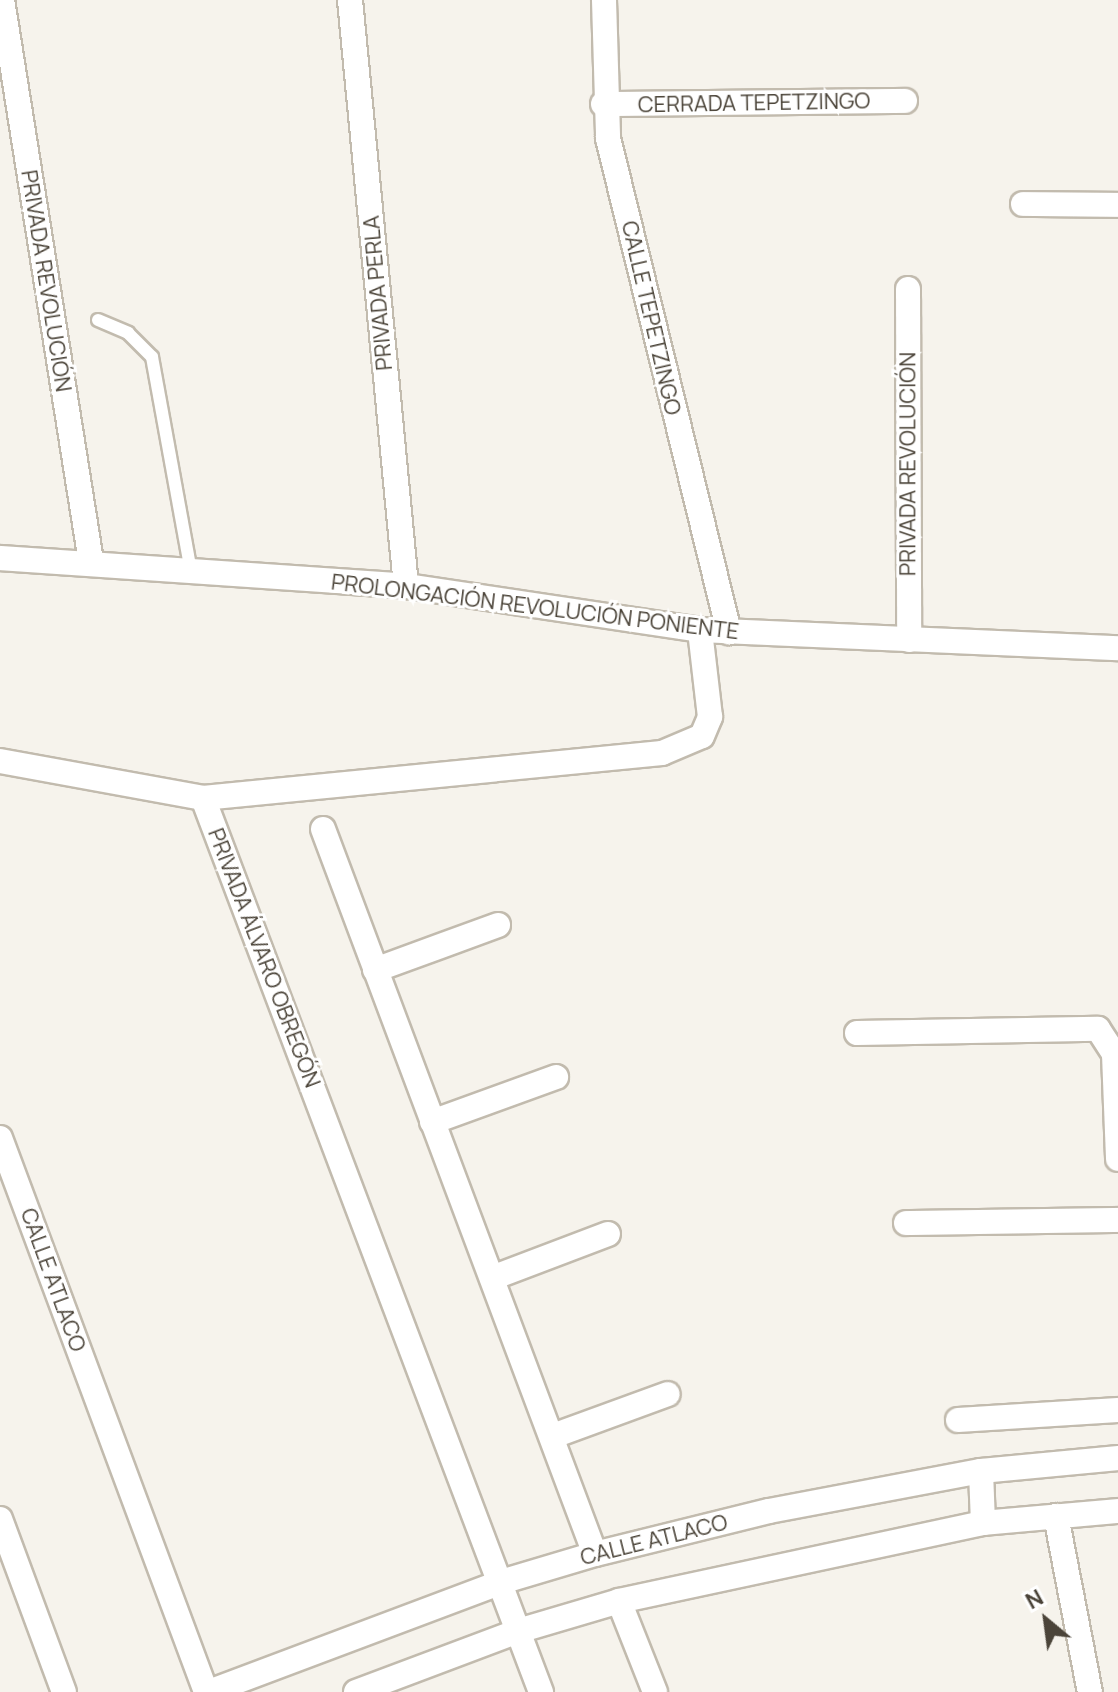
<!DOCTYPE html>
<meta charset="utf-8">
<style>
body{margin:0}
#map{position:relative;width:1118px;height:1692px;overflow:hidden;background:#f6f3ec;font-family:Manrope,sans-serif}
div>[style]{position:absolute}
.roads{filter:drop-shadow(2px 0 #c2bbae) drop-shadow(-2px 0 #c2bbae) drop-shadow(0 2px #c2bbae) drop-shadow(0 -2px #c2bbae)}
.lane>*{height:12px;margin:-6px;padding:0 6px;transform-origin:6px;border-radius:6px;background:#fff}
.street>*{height:24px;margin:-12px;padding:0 12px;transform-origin:12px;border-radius:12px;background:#fff}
span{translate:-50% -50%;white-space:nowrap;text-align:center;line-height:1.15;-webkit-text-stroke:6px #fff;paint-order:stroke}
.street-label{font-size:22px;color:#4b4439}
.north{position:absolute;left:1006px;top:1580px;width:80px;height:80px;-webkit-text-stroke:6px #fff;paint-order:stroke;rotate:331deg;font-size:22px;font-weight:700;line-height:32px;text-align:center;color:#4b4439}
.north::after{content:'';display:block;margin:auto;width:28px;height:36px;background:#4b4439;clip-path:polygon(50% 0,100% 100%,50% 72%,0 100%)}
</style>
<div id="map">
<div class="roads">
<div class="lane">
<i style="left:98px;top:320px;width:33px;rotate:23deg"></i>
<i style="left:128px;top:333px;width:34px;rotate:45deg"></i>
<i style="left:152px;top:357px;width:218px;rotate:79.7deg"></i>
</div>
<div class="street">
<i style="left:2px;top:0;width:568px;rotate:80.99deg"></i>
<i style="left:350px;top:0;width:589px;rotate:84.54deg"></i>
<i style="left:604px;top:0;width:138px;rotate:88.3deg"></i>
<i style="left:608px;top:138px;width:509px;rotate:76.24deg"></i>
<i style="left:603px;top:104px;width:302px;rotate:-0.6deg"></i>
<i style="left:1023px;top:204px;width:95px;rotate:0.6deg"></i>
<i style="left:908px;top:289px;width:351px;rotate:89.8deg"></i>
<i style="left:0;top:558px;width:407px;rotate:3.9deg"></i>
<i style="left:406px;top:586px;width:297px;rotate:8.5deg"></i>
<i style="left:700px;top:630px;width:418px;rotate:2.5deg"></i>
<i style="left:0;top:761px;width:206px;rotate:10.3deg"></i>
<i style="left:203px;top:798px;width:461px;rotate:-5.6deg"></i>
<i style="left:662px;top:753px;width:43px;rotate:-23deg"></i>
<i style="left:702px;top:736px;width:21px;rotate:-67deg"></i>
<i style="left:710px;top:717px;width:88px;rotate:-96.6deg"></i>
<i style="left:203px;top:798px;width:956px;rotate:69.29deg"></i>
<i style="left:323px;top:829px;width:774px;rotate:69.44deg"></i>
<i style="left:375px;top:970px;width:131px;rotate:-20.1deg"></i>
<i style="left:857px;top:1033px;width:241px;rotate:-1deg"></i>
<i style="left:1098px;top:1029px;width:30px;rotate:57deg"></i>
<i style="left:1114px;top:1054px;width:105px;rotate:87.8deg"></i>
<i style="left:432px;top:1122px;width:132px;rotate:-19.9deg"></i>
<i style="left:0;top:1138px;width:591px;rotate:69.6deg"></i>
<i style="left:906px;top:1223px;width:212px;rotate:-0.8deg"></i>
<i style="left:492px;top:1278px;width:124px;rotate:-20.8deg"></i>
<i style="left:958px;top:1420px;width:160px;rotate:-3.6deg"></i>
<i style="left:553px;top:1436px;width:122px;rotate:-20.1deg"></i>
<i style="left:981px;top:1471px;width:52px;rotate:87.8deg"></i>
<i style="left:1056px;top:1516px;width:179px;rotate:79.1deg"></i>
<i style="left:0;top:1519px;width:184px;rotate:69.7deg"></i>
<i style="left:619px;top:1601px;width:98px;rotate:68.4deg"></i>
<i style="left:209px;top:1692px;width:312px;rotate:-20.6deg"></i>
<i style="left:501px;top:1582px;width:98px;rotate:-16.6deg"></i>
<i style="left:595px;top:1554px;width:179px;rotate:-13.9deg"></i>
<i style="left:769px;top:1511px;width:216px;rotate:-10.7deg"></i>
<i style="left:981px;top:1471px;width:138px;rotate:-5.4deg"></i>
<i style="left:356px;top:1692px;width:173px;rotate:-20.6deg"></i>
<i style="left:518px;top:1631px;width:105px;rotate:-16.5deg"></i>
<i style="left:619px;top:1601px;width:372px;rotate:-12.1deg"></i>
<i style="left:983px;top:1523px;width:136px;rotate:-5.1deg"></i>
</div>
</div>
<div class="street-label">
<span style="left:754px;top:103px;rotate:-1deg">CERRADA TEPETZINGO</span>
<span style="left:46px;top:281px;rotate:81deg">PRIVADA REVOLUCIÓN</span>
<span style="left:378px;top:293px;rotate:-95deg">PRIVADA PERLA</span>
<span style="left:651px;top:318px;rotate:77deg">CALLE TEPETZINGO</span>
<span style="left:908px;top:464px;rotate:-90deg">PRIVADA REVOLUCIÓN</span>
<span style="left:535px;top:607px;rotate:7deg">PROLONGACIÓN REVOLUCIÓN PONIENTE</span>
<span style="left:264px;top:958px;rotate:69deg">PRIVADA ÁLVARO OBREGÓN</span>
<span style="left:53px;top:1280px;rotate:70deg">CALLE ATLACO</span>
<span style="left:654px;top:1540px;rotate:-14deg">CALLE ATLACO</span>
</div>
<div class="north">N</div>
</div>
